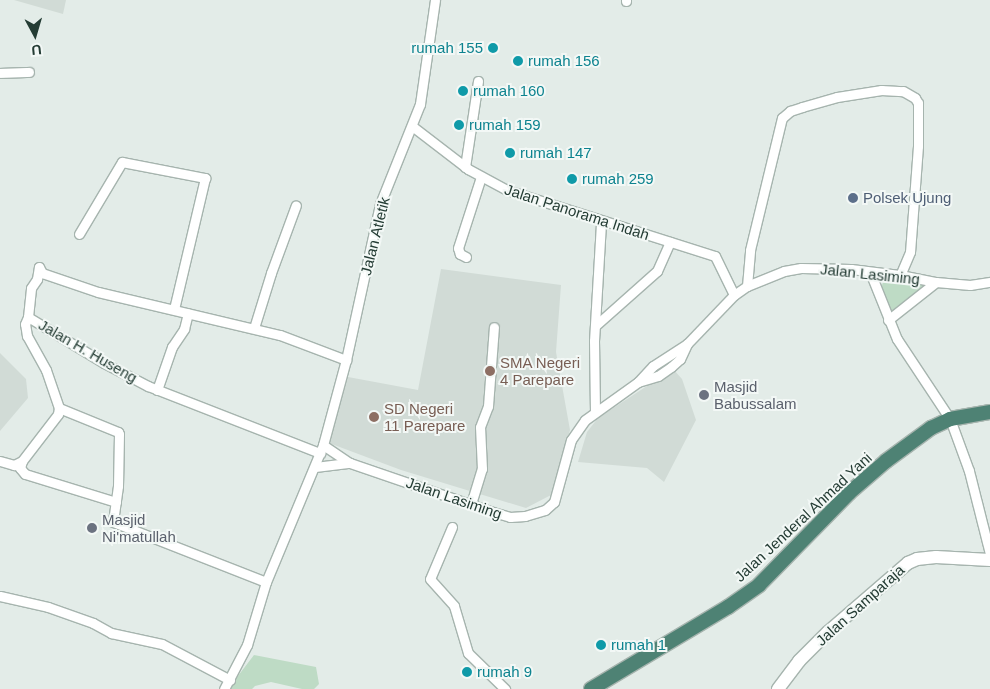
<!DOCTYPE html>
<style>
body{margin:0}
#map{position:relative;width:990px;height:689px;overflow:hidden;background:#e3ece8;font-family:Arial,sans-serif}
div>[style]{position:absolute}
.built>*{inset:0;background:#d1dbd6}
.green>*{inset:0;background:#bedbc5}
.roads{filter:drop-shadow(1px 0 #a6b4ae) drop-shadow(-1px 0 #a6b4ae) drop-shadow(0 1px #a6b4ae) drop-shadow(0 -1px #a6b4ae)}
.minor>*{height:9px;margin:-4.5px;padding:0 4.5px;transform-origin:4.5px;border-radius:4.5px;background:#fff}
.secondary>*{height:12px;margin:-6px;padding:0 6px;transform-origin:6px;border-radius:6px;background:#fff}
.trunk>*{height:14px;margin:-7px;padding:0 7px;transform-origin:7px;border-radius:7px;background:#4e8274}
.dots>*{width:14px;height:14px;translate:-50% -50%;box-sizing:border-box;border:2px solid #f3f8f6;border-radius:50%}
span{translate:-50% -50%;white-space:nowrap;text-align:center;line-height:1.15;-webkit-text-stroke:4px #f3f8f6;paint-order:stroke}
.culture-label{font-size:15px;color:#0d838f}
.right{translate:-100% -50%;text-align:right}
.left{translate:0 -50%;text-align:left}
.service-label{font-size:15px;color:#4e5e75}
.street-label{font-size:15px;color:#243c34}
.education-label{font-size:15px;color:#785e54}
.worship-label{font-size:15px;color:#5b616d}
.north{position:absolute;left:10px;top:10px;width:50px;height:50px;-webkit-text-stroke:4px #f3f8f6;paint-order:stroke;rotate:174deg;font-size:14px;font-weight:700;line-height:20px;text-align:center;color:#243c34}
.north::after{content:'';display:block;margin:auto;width:18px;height:22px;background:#243c34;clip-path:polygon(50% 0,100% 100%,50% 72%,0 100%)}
</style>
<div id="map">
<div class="built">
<i style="clip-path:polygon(14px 0,66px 0,63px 14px)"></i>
<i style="clip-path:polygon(441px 269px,561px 285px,556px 352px,570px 430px,551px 495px,526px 508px,401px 470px,329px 443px,348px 377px,418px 390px)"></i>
<i style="clip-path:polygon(0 353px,26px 379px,28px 398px,0 431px)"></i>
<i style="clip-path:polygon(673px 369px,682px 379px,696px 420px,664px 482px,647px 468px,578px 462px,587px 432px,598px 418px)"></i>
</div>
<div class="green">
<i style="clip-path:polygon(890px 277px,927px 285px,890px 313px,881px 289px,883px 282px)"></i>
<i style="clip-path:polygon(254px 655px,316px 667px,319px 684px,314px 689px,302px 689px,271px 682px,255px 686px,252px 689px,228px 689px)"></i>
</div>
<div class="roads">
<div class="minor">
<i style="left:626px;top:1px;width:1px;rotate:-90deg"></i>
<i style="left:0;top:73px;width:29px;rotate:-2deg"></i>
<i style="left:412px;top:126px;width:71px;rotate:37.5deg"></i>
<i style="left:468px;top:169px;width:44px;rotate:28.3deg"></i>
<i style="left:507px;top:190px;width:218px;rotate:17.6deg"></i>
<i style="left:715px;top:256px;width:43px;rotate:64deg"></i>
<i style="left:465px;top:167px;width:87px;rotate:-81.4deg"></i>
<i style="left:79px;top:234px;width:84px;rotate:-59.2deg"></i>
<i style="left:122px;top:162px;width:85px;rotate:10.9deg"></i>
<i style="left:205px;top:178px;width:135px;rotate:103.3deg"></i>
<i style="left:466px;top:257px;width:7px;rotate:-153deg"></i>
<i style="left:460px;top:254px;width:6px;rotate:-108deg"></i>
<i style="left:458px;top:248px;width:75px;rotate:-72.1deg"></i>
<i style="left:39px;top:267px;width:7px;rotate:63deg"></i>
<i style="left:42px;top:273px;width:59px;rotate:18.7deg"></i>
<i style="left:98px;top:292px;width:187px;rotate:13.3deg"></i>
<i style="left:280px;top:335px;width:71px;rotate:20.7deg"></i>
<i style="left:870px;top:272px;width:72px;rotate:68.1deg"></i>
<i style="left:897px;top:339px;width:96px;rotate:56.5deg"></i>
<i style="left:950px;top:419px;width:55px;rotate:69.9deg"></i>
<i style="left:969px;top:471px;width:86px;rotate:75.8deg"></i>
<i style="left:747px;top:286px;width:36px;rotate:-85deg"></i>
<i style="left:750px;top:250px;width:136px;rotate:-76.4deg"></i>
<i style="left:782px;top:118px;width:11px;rotate:-41deg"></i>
<i style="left:790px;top:111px;width:13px;rotate:-18deg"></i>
<i style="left:802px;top:107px;width:36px;rotate:-16deg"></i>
<i style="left:837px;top:97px;width:45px;rotate:-9deg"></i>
<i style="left:881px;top:90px;width:22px;rotate:3deg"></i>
<i style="left:903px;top:91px;width:14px;rotate:30deg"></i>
<i style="left:915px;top:98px;width:6px;rotate:59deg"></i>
<i style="left:918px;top:103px;width:43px;rotate:90deg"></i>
<i style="left:918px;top:146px;width:106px;rotate:94.3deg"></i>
<i style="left:910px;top:252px;width:25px;rotate:113deg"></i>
<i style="left:28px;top:317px;width:29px;rotate:-84deg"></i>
<i style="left:31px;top:288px;width:11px;rotate:-56deg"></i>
<i style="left:37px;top:279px;width:12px;rotate:-81deg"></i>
<i style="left:888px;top:320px;width:61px;rotate:-38.4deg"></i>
<i style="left:595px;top:326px;width:83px;rotate:-41.6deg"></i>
<i style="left:657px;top:271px;width:32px;rotate:-66deg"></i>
<i style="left:254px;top:328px;width:58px;rotate:-72.8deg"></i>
<i style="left:271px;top:273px;width:72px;rotate:-69.8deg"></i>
<i style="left:638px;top:382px;width:21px;rotate:-17deg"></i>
<i style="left:658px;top:376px;width:16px;rotate:-35deg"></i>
<i style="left:671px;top:367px;width:12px;rotate:-42deg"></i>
<i style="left:680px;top:359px;width:17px;rotate:-65deg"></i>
<i style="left:687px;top:344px;width:68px;rotate:-46.2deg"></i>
<i style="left:734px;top:295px;width:16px;rotate:-35deg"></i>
<i style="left:747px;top:286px;width:40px;rotate:-22deg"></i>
<i style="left:784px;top:271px;width:17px;rotate:-10deg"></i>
<i style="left:801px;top:268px;width:50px;rotate:1.1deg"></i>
<i style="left:851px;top:269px;width:49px;rotate:7deg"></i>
<i style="left:900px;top:275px;width:37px;rotate:11deg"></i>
<i style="left:936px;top:282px;width:34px;rotate:5deg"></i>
<i style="left:970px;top:285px;width:20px;rotate:-9deg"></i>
<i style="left:157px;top:390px;width:46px;rotate:-70.8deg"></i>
<i style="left:172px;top:347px;width:22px;rotate:-56deg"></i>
<i style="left:184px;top:329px;width:16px;rotate:-76deg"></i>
<i style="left:59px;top:408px;width:64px;rotate:22.1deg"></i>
<i style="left:118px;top:432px;width:2px;rotate:63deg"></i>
<i style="left:119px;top:434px;width:52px;rotate:91.1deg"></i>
<i style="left:118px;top:486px;width:36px;rotate:98deg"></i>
<i style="left:113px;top:522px;width:164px;rotate:21.4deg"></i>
<i style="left:595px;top:412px;width:71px;rotate:-90.8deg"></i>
<i style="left:594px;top:341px;width:119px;rotate:-86.6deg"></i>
<i style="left:323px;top:445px;width:32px;rotate:34deg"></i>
<i style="left:350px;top:463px;width:151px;rotate:18.9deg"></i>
<i style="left:493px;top:512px;width:18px;rotate:16deg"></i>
<i style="left:510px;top:517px;width:15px;rotate:-4deg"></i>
<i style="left:525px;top:516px;width:21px;rotate:-17deg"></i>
<i style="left:545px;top:510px;width:12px;rotate:-42deg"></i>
<i style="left:554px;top:502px;width:64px;rotate:-74.7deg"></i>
<i style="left:571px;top:440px;width:24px;rotate:-55deg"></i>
<i style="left:585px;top:420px;width:65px;rotate:-35.6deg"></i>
<i style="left:638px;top:382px;width:22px;rotate:-47deg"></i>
<i style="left:653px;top:366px;width:40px;rotate:-32.9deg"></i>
<i style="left:0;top:461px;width:15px;rotate:16deg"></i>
<i style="left:14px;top:465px;width:9px;rotate:-27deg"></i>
<i style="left:315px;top:467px;width:35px;rotate:-7deg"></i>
<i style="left:116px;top:502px;width:95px;rotate:-162.9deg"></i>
<i style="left:25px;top:474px;width:8px;rotate:-130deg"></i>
<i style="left:20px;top:468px;width:7px;rotate:-74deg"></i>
<i style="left:22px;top:461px;width:59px;rotate:-52.5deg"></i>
<i style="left:58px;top:414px;width:6px;rotate:-81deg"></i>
<i style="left:59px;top:408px;width:40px;rotate:-108.9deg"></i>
<i style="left:46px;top:370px;width:39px;rotate:-119deg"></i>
<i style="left:27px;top:336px;width:12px;rotate:-99deg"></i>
<i style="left:25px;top:324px;width:8px;rotate:-67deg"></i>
<i style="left:28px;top:317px;width:89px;rotate:31.2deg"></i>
<i style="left:104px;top:363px;width:50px;rotate:27.6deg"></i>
<i style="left:148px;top:386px;width:185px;rotate:21.3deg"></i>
<i style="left:471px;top:504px;width:37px;rotate:-73deg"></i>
<i style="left:482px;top:469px;width:42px;rotate:-92.7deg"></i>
<i style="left:480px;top:427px;width:22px;rotate:-69deg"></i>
<i style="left:488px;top:406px;width:79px;rotate:-85.7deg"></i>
<i style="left:452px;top:527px;width:56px;rotate:112.9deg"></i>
<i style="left:430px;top:579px;width:36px;rotate:48deg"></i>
<i style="left:454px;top:606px;width:49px;rotate:73.4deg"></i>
<i style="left:468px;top:653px;width:52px;rotate:44.2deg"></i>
<i style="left:0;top:596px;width:49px;rotate:12.9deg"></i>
<i style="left:48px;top:607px;width:48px;rotate:19.6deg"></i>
<i style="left:93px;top:623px;width:21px;rotate:29deg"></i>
<i style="left:111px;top:633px;width:52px;rotate:12.2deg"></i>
<i style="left:162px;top:644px;width:77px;rotate:27.9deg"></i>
<i style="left:224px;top:689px;width:50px;rotate:-62.4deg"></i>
<i style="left:247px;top:645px;width:66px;rotate:-73.2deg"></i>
<i style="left:266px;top:582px;width:148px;rotate:-67.4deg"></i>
<i style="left:323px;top:445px;width:88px;rotate:-74.9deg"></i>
<i style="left:346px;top:360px;width:160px;rotate:-77.7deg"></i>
<i style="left:380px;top:204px;width:108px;rotate:-68.2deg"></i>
<i style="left:420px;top:104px;width:105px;rotate:-81.8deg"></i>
</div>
<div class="secondary">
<i style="left:778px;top:689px;width:35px;rotate:-53deg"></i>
<i style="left:799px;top:661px;width:41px;rotate:-45deg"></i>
<i style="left:828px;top:632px;width:106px;rotate:-40.8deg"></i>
<i style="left:908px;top:563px;width:10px;rotate:-24deg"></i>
<i style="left:917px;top:559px;width:19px;rotate:-6deg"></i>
<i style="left:936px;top:557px;width:54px;rotate:3.2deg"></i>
</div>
<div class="trunk">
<i style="left:591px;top:689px;width:160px;rotate:-30.9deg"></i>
<i style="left:728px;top:607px;width:38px;rotate:-35deg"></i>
<i style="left:759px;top:585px;width:129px;rotate:-45.6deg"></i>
<i style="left:849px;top:493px;width:49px;rotate:-40.9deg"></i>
<i style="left:886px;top:461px;width:56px;rotate:-36.3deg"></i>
<i style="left:931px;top:428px;width:21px;rotate:-25deg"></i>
<i style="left:950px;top:419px;width:41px;rotate:-9.9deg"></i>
</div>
</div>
<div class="dots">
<i style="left:493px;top:48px;background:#0f9aa8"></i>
<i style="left:518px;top:61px;background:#0f9aa8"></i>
<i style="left:463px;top:91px;background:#0f9aa8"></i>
<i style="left:459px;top:125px;background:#0f9aa8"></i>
<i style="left:510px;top:153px;background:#0f9aa8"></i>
<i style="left:572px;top:179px;background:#0f9aa8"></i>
<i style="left:853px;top:198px;background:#5c6f8a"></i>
<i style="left:490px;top:371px;background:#8d6e63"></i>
<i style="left:704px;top:395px;background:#6b7280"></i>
<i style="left:374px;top:417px;background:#8d6e63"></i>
<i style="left:92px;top:528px;background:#6b7280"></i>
<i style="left:601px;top:645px;background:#0f9aa8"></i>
<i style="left:467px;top:672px;background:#0f9aa8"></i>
</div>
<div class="culture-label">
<span class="right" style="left:483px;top:48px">rumah 155</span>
<span class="left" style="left:528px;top:61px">rumah 156</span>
<span class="left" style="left:473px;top:91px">rumah 160</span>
<span class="left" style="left:469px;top:125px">rumah 159</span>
<span class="left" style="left:520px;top:153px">rumah 147</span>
<span class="left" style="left:582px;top:179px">rumah 259</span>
<span class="left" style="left:611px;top:645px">rumah 1</span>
<span class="left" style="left:477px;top:672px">rumah 9</span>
</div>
<div class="service-label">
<span class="left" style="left:863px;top:198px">Polsek Ujung</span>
</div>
<div class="street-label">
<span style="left:577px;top:212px;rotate:18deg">Jalan Panorama Indah</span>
<span style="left:375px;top:236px;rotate:-76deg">Jalan Atletik</span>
<span style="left:870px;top:274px;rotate:6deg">Jalan Lasiming</span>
<span style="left:88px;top:351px;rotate:30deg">Jalan H. Huseng</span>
<span style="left:454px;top:498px;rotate:19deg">Jalan Lasiming</span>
<span style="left:803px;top:517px;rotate:-43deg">Jalan Jenderal Ahmad Yani</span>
<span style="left:860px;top:605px;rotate:-42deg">Jalan Samparaja</span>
</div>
<div class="education-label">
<span class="left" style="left:500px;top:371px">SMA Negeri<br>4 Parepare</span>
<span class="left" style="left:384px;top:417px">SD Negeri<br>11 Parepare</span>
</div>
<div class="worship-label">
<span class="left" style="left:714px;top:395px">Masjid<br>Babussalam</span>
<span class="left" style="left:102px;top:528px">Masjid<br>Ni'matullah</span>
</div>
<div class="north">U</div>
</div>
